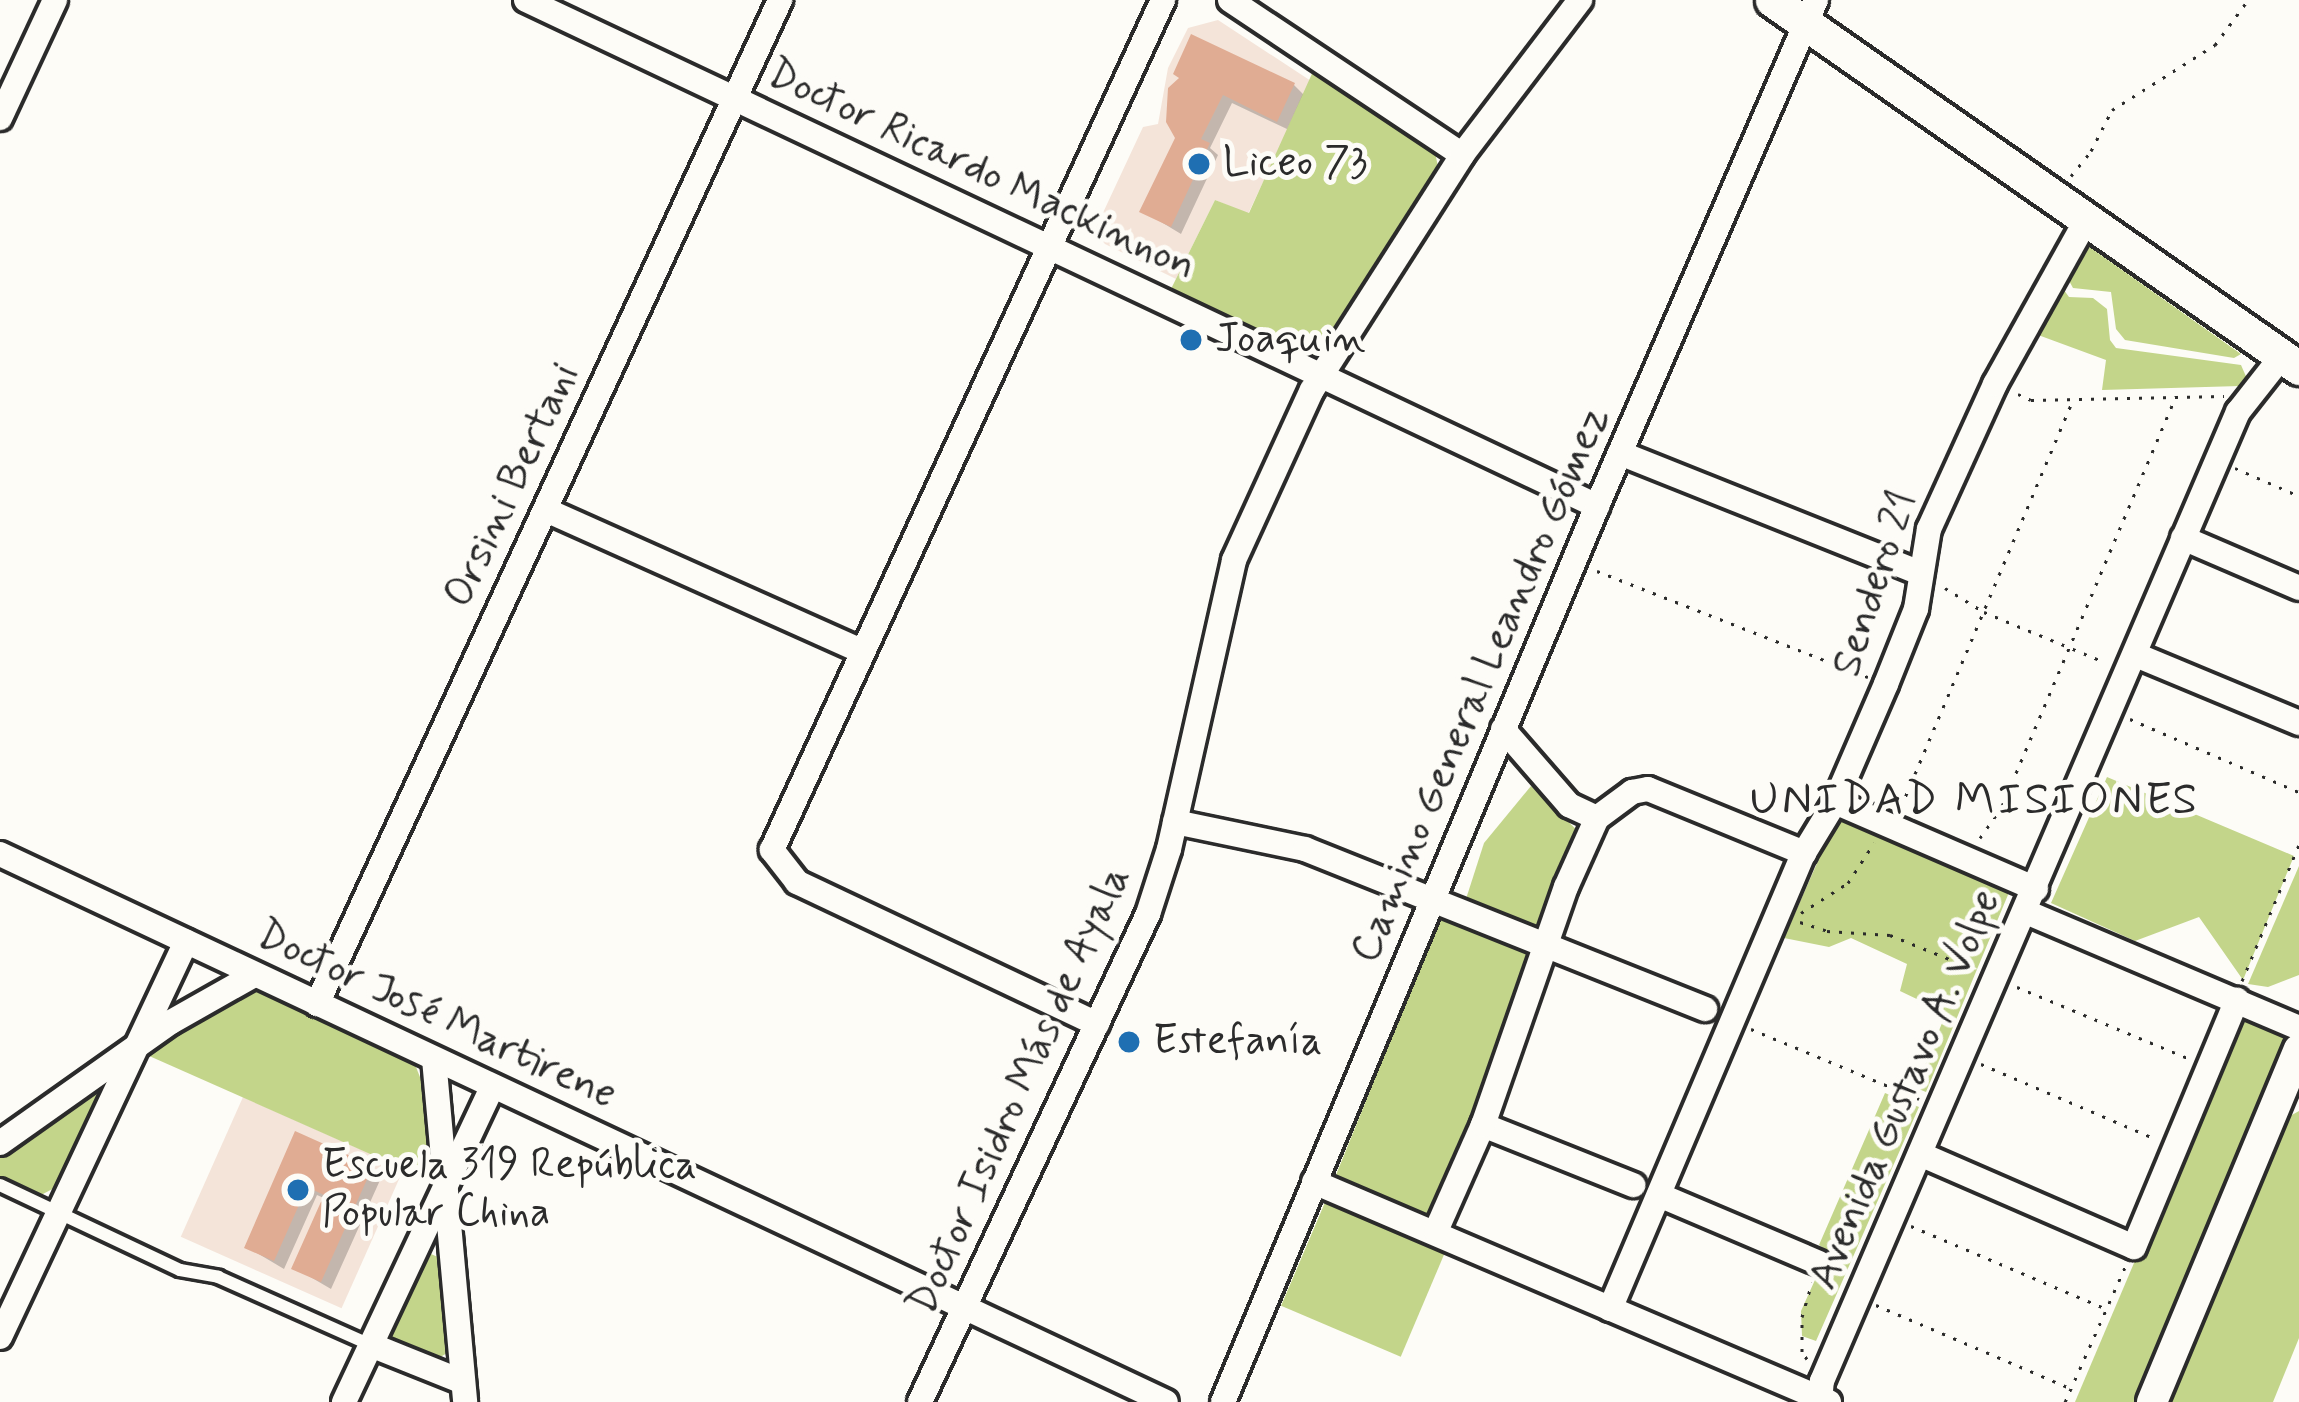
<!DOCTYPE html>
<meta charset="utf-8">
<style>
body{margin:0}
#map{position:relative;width:2299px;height:1402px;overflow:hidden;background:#fdfcf7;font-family:Mynerve,sans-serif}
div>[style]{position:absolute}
.built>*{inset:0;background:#f4e4d9;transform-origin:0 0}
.green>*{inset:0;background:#c3d58a;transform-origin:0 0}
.shadow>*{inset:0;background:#0003}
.building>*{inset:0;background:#e0ac93}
.path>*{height:3px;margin-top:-1.5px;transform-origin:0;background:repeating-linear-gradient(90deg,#2b2b2b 0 3px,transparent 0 12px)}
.roads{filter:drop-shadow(3px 0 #2b2b2b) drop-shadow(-3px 0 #2b2b2b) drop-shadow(0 3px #2b2b2b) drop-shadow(0 -3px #2b2b2b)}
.service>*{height:12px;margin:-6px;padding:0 6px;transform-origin:6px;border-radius:6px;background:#fdfcf7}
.minor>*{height:24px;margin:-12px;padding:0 12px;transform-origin:12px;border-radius:12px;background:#fdfcf7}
.tertiary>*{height:30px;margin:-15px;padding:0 15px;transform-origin:15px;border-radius:15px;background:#fdfcf7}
.secondary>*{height:33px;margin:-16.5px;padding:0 16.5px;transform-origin:16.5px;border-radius:16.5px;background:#fdfcf7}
.dots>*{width:33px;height:33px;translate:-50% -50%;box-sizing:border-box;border:6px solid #fdfcf7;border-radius:50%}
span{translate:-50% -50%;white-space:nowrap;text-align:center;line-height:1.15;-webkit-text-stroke:10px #fdfcf7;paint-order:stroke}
.poi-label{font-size:42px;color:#2b2b2b}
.left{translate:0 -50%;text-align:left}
.street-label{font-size:42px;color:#2b2b2b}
.neighbourhood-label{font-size:45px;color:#2b2b2b;letter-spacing:3px}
</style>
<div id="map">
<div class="built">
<i style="clip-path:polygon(1218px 20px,1311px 81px,1248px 214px,1215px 200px,1176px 279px,1105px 244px,1094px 232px,1143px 127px,1158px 124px,1168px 68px,1188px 28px)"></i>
<i style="left:243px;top:1097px;width:176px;height:153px;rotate:24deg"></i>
</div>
<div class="green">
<i style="clip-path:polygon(1315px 67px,1422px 140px,1435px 152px,1438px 167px,1436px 180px,1313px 361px,1170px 291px,1215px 200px,1249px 213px)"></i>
<i style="clip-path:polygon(2081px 241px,2241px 354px,2234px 358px,2125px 340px,2116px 329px,2111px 292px,2073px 288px,2067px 277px)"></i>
<i style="clip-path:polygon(2061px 286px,2069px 297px,2093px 298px,2107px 309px,2110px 340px,2116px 348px,2241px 365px,2248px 381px,2240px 386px,2102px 390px,2106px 360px,2030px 332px)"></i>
<i style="clip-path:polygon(2107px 777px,2294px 856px,2243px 980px,2199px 917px,2135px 941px,2051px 903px)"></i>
<i style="clip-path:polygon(1531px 786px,1581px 834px,1537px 926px,1465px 902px,1484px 843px)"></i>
<i style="clip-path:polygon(1837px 818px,2010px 890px,1926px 1092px,1916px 1088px,1946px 1013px,1900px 991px,1907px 964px,1851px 938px,1829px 947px,1784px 938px)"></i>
<i style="clip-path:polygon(2299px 866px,2299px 975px,2268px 987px,2248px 984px)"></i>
<i style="left:1441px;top:915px;width:102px;height:282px;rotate:22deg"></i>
<i style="clip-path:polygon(249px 991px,268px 993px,403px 1055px,416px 1067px,427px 1095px,435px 1178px,404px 1169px,147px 1055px,224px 1000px)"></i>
<i style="left:2238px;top:1018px;width:56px;height:417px;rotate:23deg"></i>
<i style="clip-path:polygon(105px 1084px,110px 1085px,62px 1184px,41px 1195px,0 1178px,0 1151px)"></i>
<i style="clip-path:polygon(1885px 1093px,1919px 1107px,1816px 1341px,1802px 1336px,1801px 1311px,1828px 1251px,1819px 1245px)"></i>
<i style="clip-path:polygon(2299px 1111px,2299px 1338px,2273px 1402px,2162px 1402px,2283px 1120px)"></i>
<i style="left:1326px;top:1200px;width:130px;height:115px;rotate:23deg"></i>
<i style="clip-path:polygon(431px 1254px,440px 1258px,449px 1352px,435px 1360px,396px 1346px,390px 1332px)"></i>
</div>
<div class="shadow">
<i style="clip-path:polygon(1294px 85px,1303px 94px,1287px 129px,1232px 103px,1210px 148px,1218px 155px,1181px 234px,1143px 211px,1178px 138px,1171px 89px)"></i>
<i style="clip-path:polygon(297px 1135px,381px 1178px,331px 1289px,295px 1268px,326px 1199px,317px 1195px,284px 1269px,247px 1247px)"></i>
</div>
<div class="building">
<i style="clip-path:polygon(1191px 34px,1295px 83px,1277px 122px,1223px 95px,1201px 139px,1210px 143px,1171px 227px,1139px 212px,1175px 138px,1166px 122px,1168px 88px,1179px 78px,1173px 74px)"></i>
<i style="clip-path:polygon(295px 1131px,373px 1166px,321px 1282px,291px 1269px,324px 1195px,307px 1187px,274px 1261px,244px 1248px)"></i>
</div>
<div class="path">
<i style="left:2071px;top:176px;width:32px;rotate:-51deg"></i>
<i style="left:2091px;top:151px;width:46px;rotate:-62.9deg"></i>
<i style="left:2112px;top:110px;width:122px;rotate:-32.3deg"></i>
<i style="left:2215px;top:45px;width:56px;rotate:-53.7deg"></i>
<i style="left:2018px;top:394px;width:14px;rotate:25deg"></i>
<i style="left:2031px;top:400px;width:193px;rotate:-1.2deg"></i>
<i style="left:2235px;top:468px;width:70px;rotate:23.6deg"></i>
<i style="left:1597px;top:571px;width:291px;rotate:21.4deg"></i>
<i style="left:1945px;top:588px;width:46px;rotate:31.6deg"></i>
<i style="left:1984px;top:612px;width:130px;rotate:22.6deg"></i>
<i style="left:2130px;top:719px;width:184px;rotate:23.4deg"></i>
<i style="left:1901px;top:807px;width:442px;rotate:-67.1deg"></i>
<i style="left:1980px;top:838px;width:39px;rotate:-55deg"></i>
<i style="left:2002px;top:806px;width:445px;rotate:-67deg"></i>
<i style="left:1801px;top:913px;width:56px;rotate:-32.6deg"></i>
<i style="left:1848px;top:883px;width:48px;rotate:-57deg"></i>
<i style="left:1800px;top:922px;width:28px;rotate:18deg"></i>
<i style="left:1827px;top:931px;width:63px;rotate:3.6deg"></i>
<i style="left:1890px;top:935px;width:91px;rotate:22deg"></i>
<i style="left:2242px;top:981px;width:147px;rotate:-67.3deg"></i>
<i style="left:2017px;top:987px;width:187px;rotate:22.6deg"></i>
<i style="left:1751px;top:1029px;width:182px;rotate:22.6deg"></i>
<i style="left:1981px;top:1064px;width:188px;rotate:23.2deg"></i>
<i style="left:1911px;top:1226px;width:213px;rotate:23deg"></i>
<i style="left:1876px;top:1305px;width:213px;rotate:23.2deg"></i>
<i style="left:1807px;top:1359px;width:9px;rotate:-126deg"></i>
<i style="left:1802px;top:1352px;width:35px;rotate:-90deg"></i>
<i style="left:1802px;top:1317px;width:36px;rotate:-74deg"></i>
<i style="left:2065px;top:1402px;width:148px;rotate:-66deg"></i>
</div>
<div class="roads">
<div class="service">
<i style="left:0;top:1185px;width:199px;rotate:25.3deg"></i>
<i style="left:180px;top:1270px;width:39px;rotate:10deg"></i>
<i style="left:218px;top:1277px;width:167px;rotate:24deg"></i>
</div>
<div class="minor">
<i style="left:526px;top:0;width:1185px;rotate:25.29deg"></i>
<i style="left:1230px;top:0;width:279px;rotate:33.7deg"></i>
<i style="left:0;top:118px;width:130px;rotate:-65deg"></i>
<i style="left:1620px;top:453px;width:321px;rotate:21.8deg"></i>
<i style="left:546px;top:510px;width:345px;rotate:24.1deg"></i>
<i style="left:2183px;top:538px;width:126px;rotate:23.3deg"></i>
<i style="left:2136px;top:655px;width:177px;rotate:22.6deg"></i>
<i style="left:1503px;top:729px;width:101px;rotate:49deg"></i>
<i style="left:1569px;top:805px;width:31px;rotate:25deg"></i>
<i style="left:1835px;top:802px;width:219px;rotate:23.4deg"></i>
<i style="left:1175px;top:822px;width:133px;rotate:11.7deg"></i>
<i style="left:1305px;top:849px;width:431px;rotate:21.8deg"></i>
<i style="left:0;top:854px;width:1288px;rotate:25.17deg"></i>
<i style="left:2026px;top:912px;width:297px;rotate:23deg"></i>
<i style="left:317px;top:1004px;width:1106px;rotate:-65.24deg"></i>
<i style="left:1097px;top:1024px;width:332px;rotate:-154.7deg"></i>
<i style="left:797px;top:882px;width:41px;rotate:-128deg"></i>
<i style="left:772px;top:850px;width:936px;rotate:-65.3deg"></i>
<i style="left:434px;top:1059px;width:344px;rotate:84.8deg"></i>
<i style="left:1483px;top:1125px;width:162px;rotate:21.8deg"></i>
<i style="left:0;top:1143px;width:209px;rotate:-35.3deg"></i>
<i style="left:171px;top:1022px;width:95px;rotate:-29.5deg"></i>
<i style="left:1920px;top:1154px;width:233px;rotate:23.5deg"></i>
<i style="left:2134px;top:1247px;width:268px;rotate:-67.4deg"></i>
<i style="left:1314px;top:1182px;width:560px;rotate:23.13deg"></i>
<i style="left:1659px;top:1195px;width:174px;rotate:23deg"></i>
<i style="left:1436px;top:1231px;width:116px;rotate:-66.1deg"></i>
<i style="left:1483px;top:1125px;width:252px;rotate:-70.8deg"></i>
<i style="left:1566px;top:887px;width:76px;rotate:-65.8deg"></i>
<i style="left:1597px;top:818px;width:44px;rotate:-36.6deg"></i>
<i style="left:1632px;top:792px;width:16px;rotate:-11deg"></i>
<i style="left:1648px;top:789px;width:169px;rotate:22.3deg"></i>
<i style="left:1610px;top:1309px;width:496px;rotate:-67deg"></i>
<i style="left:1804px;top:853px;width:60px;rotate:-58.7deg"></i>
<i style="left:1835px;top:802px;width:129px;rotate:-66.6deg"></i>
<i style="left:1886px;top:684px;width:81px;rotate:-68.2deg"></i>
<i style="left:1916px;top:609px;width:81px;rotate:-80.8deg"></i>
<i style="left:1929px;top:529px;width:159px;rotate:-65.5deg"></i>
<i style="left:1995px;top:384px;width:189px;rotate:-60.9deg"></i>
<i style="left:0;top:1337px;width:437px;rotate:-64.8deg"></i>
<i style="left:371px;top:1345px;width:99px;rotate:21.9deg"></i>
<i style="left:344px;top:1402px;width:349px;rotate:-64.8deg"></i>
<i style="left:920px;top:1402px;width:539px;rotate:-64.96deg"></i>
<i style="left:1148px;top:914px;width:68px;rotate:-72.1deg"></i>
<i style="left:1169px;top:849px;width:296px;rotate:-77.3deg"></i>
<i style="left:1234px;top:560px;width:187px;rotate:-65.4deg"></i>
<i style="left:1312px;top:390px;width:279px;rotate:-57.4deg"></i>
<i style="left:1462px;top:155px;width:195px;rotate:-52.7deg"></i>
<i style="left:1223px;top:1402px;width:971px;rotate:-67.34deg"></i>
<i style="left:1597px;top:506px;width:551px;rotate:-66.6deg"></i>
<i style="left:1820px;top:1402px;width:21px;rotate:-85deg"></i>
<i style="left:1822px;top:1381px;width:1055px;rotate:-66.77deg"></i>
<i style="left:2238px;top:412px;width:71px;rotate:-51.8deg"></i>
</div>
<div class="tertiary">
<i style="left:2152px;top:1402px;width:382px;rotate:-67.4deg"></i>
</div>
<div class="secondary">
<i style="left:1772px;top:0;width:643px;rotate:34.93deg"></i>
</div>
</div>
<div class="dots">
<i style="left:1199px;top:164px;background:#1f6fb2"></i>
<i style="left:1191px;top:340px;background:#1f6fb2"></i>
<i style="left:1129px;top:1042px;background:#1f6fb2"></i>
<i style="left:298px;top:1190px;background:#1f6fb2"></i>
</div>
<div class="poi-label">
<span class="left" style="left:1223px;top:164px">Liceo 73</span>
<span class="left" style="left:1215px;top:340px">Joaquin</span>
<span class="left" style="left:1153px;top:1042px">Estefanía</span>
<span class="left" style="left:322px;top:1190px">Escuela 319 República<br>Popular China</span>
</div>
<div class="street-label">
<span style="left:981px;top:171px;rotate:25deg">Doctor Ricardo Mackinnon</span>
<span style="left:513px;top:486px;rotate:-65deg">Orsini Bertani</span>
<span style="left:1876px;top:584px;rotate:-72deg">Sendero 21</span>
<span style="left:1481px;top:685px;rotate:-67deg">Camino General Leandro Gómez</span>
<span style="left:436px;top:1016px;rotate:25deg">Doctor José Martirene</span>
<span style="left:1906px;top:1090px;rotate:-67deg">Avenida Gustavo A. Volpe</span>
<span style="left:1020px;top:1091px;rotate:-66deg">Doctor Isidro Más de Ayala</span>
</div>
<div class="neighbourhood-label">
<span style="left:1975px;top:801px">UNIDAD MISIONES</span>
</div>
</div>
